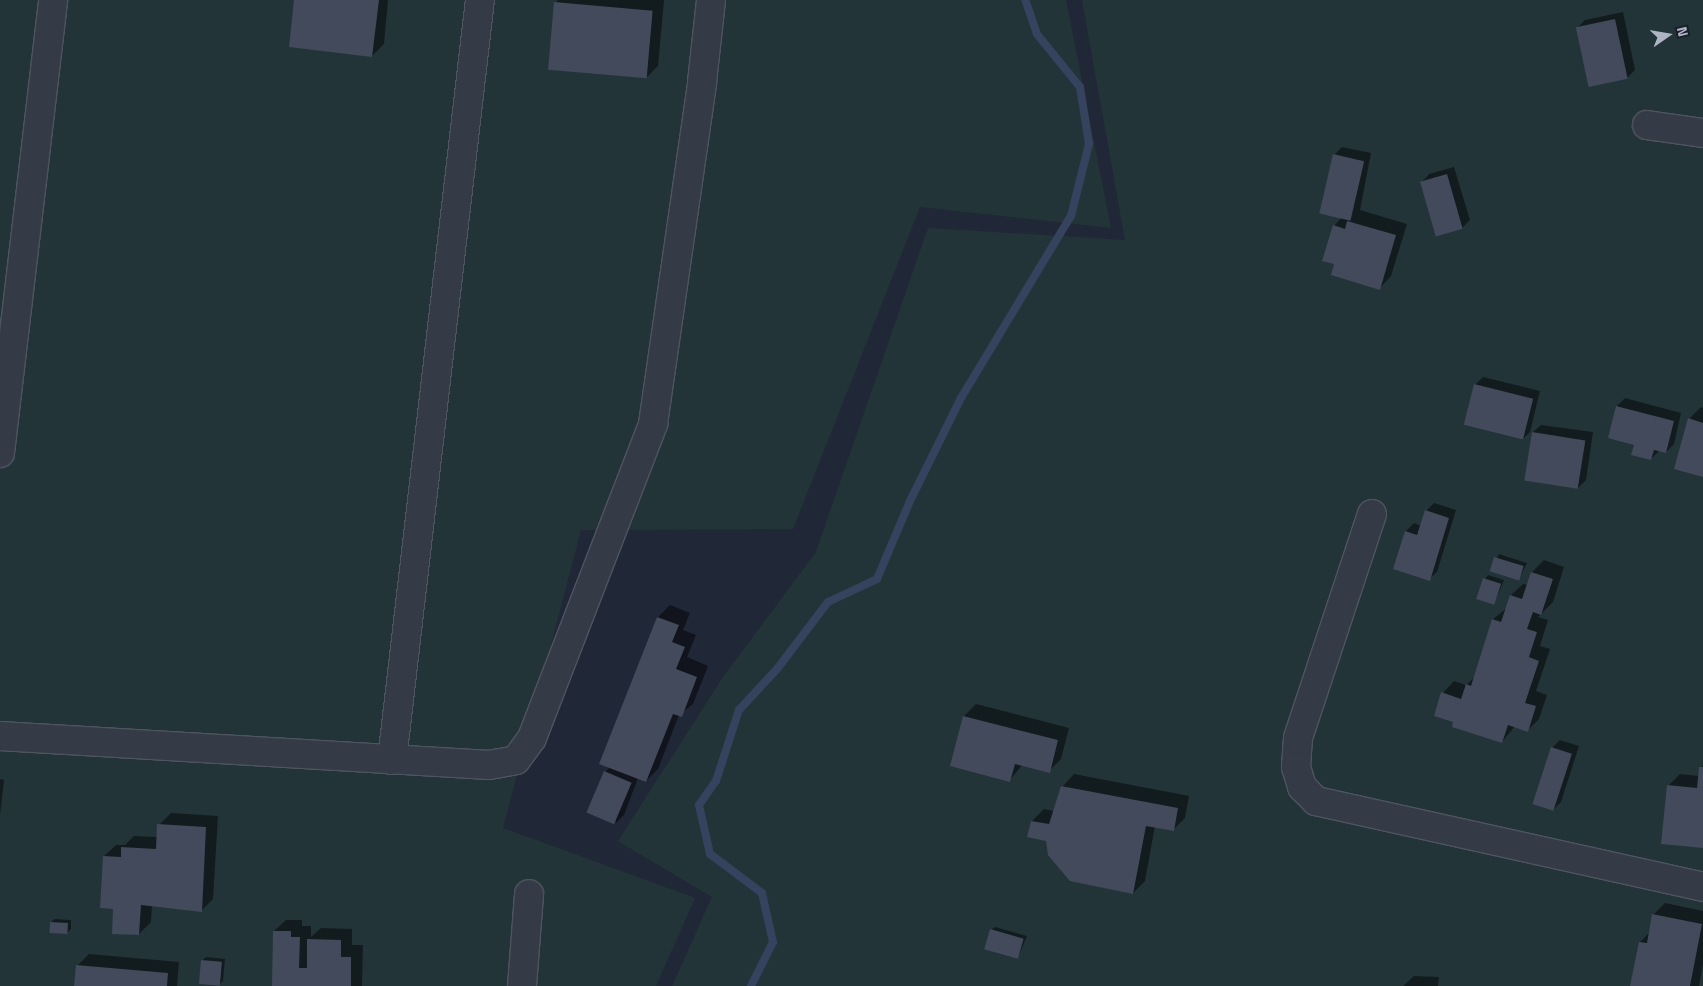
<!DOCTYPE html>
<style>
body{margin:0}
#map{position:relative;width:1703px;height:986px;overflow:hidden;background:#202736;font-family:"Titillium Web",sans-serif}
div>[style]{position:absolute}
.green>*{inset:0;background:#233438}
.shadow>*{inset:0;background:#0007}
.stream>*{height:8px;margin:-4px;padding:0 4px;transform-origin:4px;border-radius:4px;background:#36435e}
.building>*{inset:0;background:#424a5b;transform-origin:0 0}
.roads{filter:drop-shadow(1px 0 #4e5461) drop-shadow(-1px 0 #4e5461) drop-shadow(0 1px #4e5461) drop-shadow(0 -1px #4e5461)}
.minor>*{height:28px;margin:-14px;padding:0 14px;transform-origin:14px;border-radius:14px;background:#343a46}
span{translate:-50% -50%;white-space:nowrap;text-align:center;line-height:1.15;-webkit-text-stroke:4px #191f2b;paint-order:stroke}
.north{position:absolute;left:1643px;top:10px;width:50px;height:50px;-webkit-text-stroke:4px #191f2b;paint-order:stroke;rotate:77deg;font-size:14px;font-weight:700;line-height:20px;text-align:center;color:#aeb4c3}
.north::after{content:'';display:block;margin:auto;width:18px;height:22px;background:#aeb4c3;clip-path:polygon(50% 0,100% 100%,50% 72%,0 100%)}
</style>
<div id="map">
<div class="green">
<i style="clip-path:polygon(0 0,1066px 0,1111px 228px,920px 207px,793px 529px,581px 530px,503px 828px,695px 898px,656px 986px,0 986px)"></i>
<i style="clip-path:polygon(1082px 0,1703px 0,1703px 986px,672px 986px,712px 897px,618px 841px,723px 677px,816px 552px,928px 228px,1125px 240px)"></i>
</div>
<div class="shadow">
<i style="clip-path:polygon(295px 0,388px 0,384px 44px,372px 56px)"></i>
<i style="clip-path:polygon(558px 0,664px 0,658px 66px,646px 78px,555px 3px)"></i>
<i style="clip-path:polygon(1623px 12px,1635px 70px,1627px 78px,1577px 28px,1585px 20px)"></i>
<i style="clip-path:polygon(1342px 147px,1371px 153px,1360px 210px,1407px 224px,1391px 276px,1380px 288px,1336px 263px,1334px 226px,1342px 217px,1334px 155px)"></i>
<i style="clip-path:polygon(1454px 167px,1470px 220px,1462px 228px,1422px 182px,1429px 174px)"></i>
<i style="clip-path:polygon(1483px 377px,1540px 391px,1530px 432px,1522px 440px,1475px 385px)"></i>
<i style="clip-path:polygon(1625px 398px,1681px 413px,1674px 444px,1666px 452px,1660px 450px,1651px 459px,1636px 444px,1617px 406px)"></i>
<i style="clip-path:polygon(1701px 407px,1703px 408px,1703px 476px,1689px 419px)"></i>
<i style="clip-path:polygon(1541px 425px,1593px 432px,1586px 480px,1578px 488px,1533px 432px)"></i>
<i style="clip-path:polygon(1434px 503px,1456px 510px,1437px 572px,1429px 579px,1395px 568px,1406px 531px,1414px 523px,1421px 526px,1426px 511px)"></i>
<i style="clip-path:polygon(1499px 554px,1527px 563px,1519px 579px,1491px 570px)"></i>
<i style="clip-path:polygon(1544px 560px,1564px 567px,1553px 602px,1538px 617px,1548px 620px,1540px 646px,1550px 649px,1536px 691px,1547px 695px,1539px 719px,1527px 731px,1515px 726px,1502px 742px,1455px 721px,1443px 693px,1454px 681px,1466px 685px,1475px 677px,1493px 619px,1507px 608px,1511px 595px,1523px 584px,1528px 585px,1532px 572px)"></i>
<i style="clip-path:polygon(1488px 575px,1504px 580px,1494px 604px,1485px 579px)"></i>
<i style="clip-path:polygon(670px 605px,690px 613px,683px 630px,696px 635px,687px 657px,708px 666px,693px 704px,679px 715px,658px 769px,646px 781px,638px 778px,624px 815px,616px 823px,605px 772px,610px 767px,601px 763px,658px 617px)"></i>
<i style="clip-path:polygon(976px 704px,1069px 728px,1061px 759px,1049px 771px,1023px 764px,1010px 780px,952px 765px,964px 716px)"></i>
<i style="clip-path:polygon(1560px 740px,1579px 746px,1561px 802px,1553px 810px,1552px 748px)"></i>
<i style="clip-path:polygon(1703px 764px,1703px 846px,1668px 786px,1680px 774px,1699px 776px)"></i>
<i style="clip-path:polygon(1074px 774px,1189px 796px,1185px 818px,1173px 830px,1155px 826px,1145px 881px,1133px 893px,1047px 840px,1032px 821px,1044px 809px,1054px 811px,1063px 786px)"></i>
<i style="clip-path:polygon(0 779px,4px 780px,0 815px)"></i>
<i style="clip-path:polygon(171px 813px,218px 816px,213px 899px,201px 911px,152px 905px,151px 922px,139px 934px,115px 908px,104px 856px,116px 845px,125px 845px,134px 836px,158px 837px,159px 825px)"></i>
<i style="clip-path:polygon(1665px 903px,1703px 911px,1703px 964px,1699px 986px,1632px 986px,1640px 942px,1650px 932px,1653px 915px)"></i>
<i style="clip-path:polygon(55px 919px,71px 920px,71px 929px,67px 933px,51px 922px)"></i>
<i style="clip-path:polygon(286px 920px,302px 920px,302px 926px,311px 926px,311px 937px,321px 928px,352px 929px,352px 945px,363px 945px,362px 986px,273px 986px,274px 931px)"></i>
<i style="clip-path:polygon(995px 927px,1027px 936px,1018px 957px,991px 930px)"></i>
<i style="clip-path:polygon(89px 954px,179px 962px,177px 986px,76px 986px,77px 966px)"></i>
<i style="clip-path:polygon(206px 957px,225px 959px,223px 981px,219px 985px,202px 961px)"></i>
<i style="clip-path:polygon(1414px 976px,1439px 977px,1438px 986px,1403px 986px)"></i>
</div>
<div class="stream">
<i style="left:751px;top:986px;width:49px;rotate:-63.4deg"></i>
<i style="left:773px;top:942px;width:50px;rotate:-102.7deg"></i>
<i style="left:762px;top:893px;width:65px;rotate:-143.1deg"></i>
<i style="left:710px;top:854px;width:50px;rotate:-102.7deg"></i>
<i style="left:699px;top:805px;width:29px;rotate:-55deg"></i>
<i style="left:716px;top:781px;width:75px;rotate:-72.1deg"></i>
<i style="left:739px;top:710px;width:56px;rotate:-47.2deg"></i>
<i style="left:777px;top:669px;width:84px;rotate:-52.7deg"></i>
<i style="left:828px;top:602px;width:54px;rotate:-25.1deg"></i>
<i style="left:877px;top:579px;width:85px;rotate:-67.1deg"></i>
<i style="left:910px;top:501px;width:115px;rotate:-63.7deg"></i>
<i style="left:961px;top:398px;width:213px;rotate:-58.9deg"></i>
<i style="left:1071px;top:216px;width:74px;rotate:-76deg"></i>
<i style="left:1089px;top:144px;width:58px;rotate:-99deg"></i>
<i style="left:1080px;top:87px;width:68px;rotate:-129.1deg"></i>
<i style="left:1037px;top:34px;width:36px;rotate:-109deg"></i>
</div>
<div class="building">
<i style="clip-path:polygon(294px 0,379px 0,372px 57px,289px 47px)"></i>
<i style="left:554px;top:2px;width:99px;height:68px;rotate:5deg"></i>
<i style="left:1615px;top:19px;width:61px;height:40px;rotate:78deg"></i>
<i style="left:1333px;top:154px;width:32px;height:61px;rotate:13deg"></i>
<i style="left:1447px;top:174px;width:57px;height:28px;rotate:74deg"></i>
<i style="clip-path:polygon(1347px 221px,1396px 235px,1380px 290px,1331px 275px,1334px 264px,1322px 261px,1333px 225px,1345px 229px)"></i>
<i style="left:1474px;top:384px;width:61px;height:42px;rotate:14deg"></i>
<i style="clip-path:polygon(1616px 406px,1674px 421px,1666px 453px,1654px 450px,1651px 460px,1631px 455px,1634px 445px,1608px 438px)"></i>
<i style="clip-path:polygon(1688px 418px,1703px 423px,1703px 477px,1674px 469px)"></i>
<i style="left:1532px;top:432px;width:54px;height:49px;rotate:9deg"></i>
<i style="clip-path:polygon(1425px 510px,1449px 518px,1430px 581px,1393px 569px,1405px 531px,1417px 535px)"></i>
<i style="left:1494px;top:557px;width:31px;height:15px;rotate:17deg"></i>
<i style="clip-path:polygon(1531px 572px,1553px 579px,1541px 615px,1533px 612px,1527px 629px,1537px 632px,1529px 657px,1539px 661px,1525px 703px,1536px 706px,1528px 732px,1508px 725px,1502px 743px,1452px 727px,1453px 722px,1434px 716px,1441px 692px,1461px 699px,1466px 684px,1471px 686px,1492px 619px,1501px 622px,1510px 595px,1522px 599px)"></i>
<i style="left:1483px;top:578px;width:19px;height:22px;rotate:18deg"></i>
<i style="clip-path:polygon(657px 617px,679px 625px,672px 642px,685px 647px,676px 669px,697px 677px,682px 717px,673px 714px,646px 782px,599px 764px)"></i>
<i style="clip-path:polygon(963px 716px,1058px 740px,1050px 773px,1015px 764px,1010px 782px,950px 766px)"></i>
<i style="left:1551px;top:747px;width:22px;height:60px;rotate:18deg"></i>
<i style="clip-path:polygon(1699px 767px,1703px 767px,1703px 848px,1661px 844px,1667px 785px,1697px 788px)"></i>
<i style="left:604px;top:771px;width:30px;height:45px;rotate:23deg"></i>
<i style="clip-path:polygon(1061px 786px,1178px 808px,1174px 831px,1146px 826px,1133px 894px,1070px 881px,1048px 855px,1046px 841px,1027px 837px,1031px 821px,1049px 824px)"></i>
<i style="clip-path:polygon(157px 824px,206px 827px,202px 912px,141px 905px,139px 935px,112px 934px,113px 909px,100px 908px,103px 856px,121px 857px,121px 847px,156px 849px)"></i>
<i style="clip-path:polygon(1652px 914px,1702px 924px,1690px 986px,1630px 986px,1639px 942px,1647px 943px)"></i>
<i style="left:50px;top:922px;width:18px;height:11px;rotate:3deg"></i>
<i style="left:990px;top:929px;width:35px;height:21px;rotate:16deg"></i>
<i style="clip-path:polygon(273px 931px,291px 931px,291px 937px,300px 937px,299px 968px,307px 968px,307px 939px,341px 940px,341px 957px,351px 957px,351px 986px,272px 986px)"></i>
<i style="left:201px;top:960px;width:21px;height:24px;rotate:5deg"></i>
<i style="clip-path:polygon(76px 965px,168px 973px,167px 986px,74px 986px)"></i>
</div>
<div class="roads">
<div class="minor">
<i style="left:1647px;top:125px;width:57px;rotate:8.1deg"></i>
<i style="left:0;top:453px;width:456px;rotate:-83.3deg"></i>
<i style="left:1372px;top:514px;width:236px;rotate:108.3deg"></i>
<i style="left:1298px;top:738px;width:29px;rotate:94deg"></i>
<i style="left:1296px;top:767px;width:21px;rotate:73deg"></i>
<i style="left:1302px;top:787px;width:20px;rotate:45deg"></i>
<i style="left:1316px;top:801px;width:396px;rotate:12.5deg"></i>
<i style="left:0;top:736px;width:490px;rotate:3.4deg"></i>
<i style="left:489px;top:765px;width:27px;rotate:-10deg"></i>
<i style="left:516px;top:760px;width:27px;rotate:-54deg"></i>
<i style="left:532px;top:738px;width:337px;rotate:-68.9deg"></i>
<i style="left:653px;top:424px;width:345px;rotate:-81.8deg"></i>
<i style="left:702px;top:82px;width:82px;rotate:-83.7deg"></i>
<i style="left:392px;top:760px;width:765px;rotate:-83.4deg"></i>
<i style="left:522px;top:986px;width:92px;rotate:-85.6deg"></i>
</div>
</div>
<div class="north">N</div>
</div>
